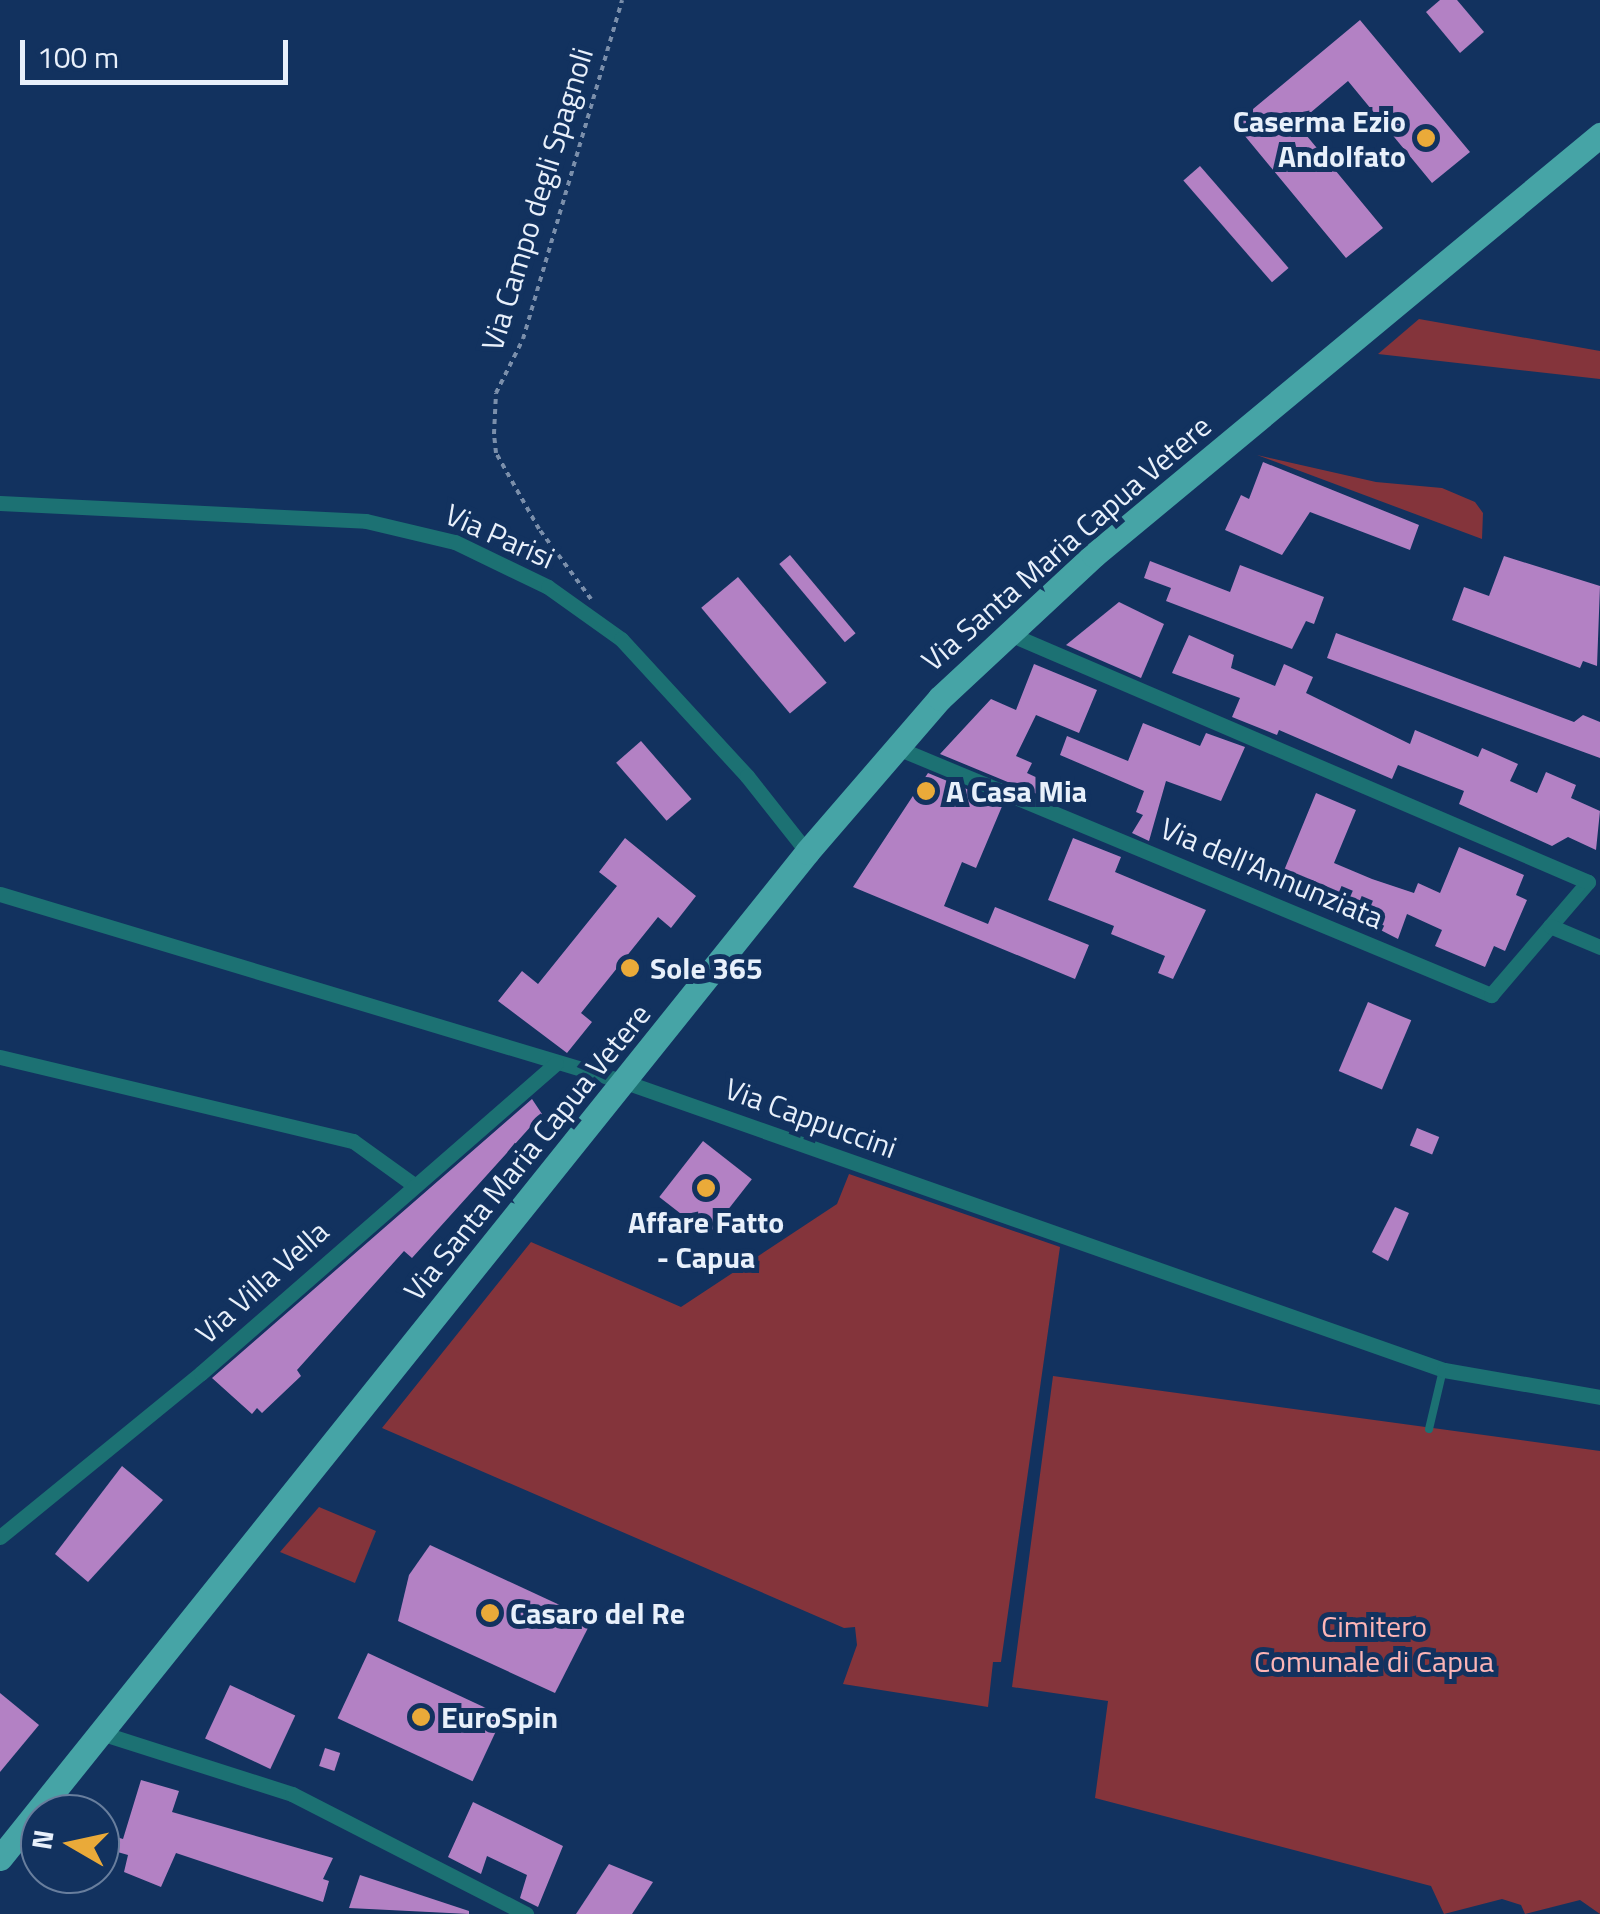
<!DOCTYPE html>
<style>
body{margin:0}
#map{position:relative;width:1600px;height:1914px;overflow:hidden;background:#12325f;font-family:"Titillium Web",sans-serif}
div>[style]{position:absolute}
.green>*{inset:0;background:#84343b}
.building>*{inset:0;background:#b381c4;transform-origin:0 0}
.path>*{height:4px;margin-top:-2px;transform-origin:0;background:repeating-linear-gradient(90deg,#7b8fab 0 5px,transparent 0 10px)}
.service>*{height:8px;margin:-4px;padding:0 4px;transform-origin:4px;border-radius:4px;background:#1c7173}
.minor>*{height:15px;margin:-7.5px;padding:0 7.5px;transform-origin:7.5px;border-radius:7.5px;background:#1c7173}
.primary>*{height:25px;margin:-12.5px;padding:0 12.5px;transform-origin:12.5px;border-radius:12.5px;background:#46a4a6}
.dots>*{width:28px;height:28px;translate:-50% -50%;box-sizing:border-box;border:5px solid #12325f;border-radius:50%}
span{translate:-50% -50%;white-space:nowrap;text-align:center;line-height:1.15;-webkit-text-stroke:10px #12325f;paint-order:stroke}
.poi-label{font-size:30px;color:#e8f0fb;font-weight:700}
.right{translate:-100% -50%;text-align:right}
.left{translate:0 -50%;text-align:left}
.street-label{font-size:30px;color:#e8f0fb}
.park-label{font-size:30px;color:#fdb5b6}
.north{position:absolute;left:20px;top:1794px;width:100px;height:100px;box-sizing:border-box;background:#12325f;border:2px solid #687e9d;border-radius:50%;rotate:279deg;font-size:28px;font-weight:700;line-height:40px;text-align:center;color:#e8f0fb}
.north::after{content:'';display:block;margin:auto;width:35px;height:45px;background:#eaaa39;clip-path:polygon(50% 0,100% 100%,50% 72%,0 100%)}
.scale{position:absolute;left:20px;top:40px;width:268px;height:45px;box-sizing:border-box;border:5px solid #e8f0fb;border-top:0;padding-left:12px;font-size:30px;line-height:35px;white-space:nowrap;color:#e8f0fb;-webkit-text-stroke:8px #12325f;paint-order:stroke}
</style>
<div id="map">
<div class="green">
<i style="clip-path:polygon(1419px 319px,1600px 351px,1600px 379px,1378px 354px)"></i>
<i style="clip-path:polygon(1257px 455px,1376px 482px,1442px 488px,1475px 502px,1483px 513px,1482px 539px)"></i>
<i style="clip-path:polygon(849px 1174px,1060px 1247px,1001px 1662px,993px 1662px,988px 1707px,843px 1684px,857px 1645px,855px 1627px,844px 1628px,382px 1428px,531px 1242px,681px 1307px,837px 1204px)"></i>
<i style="clip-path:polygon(1053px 1376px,1600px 1451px,1600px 1914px,1580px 1900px,1525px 1914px,1521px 1905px,1502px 1899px,1444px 1914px,1431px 1886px,1095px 1798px,1108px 1701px,1012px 1687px)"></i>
<i style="clip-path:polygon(319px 1507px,376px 1531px,355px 1583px,280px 1552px)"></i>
</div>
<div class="building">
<i style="clip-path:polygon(1440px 0,1457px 0,1484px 32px,1460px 53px,1426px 12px)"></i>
<i style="clip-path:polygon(1360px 20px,1470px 152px,1432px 183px,1348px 81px,1297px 124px,1383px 228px,1346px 258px,1235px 124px)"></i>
<i style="left:1200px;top:166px;width:135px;height:22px;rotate:49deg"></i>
<i style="clip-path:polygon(1263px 462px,1419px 525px,1410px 550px,1310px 512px,1282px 555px,1225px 530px,1241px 495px,1249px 499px)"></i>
<i style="left:790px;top:555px;width:102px;height:14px;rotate:50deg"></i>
<i style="clip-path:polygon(1504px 556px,1600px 586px,1597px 666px,1583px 661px,1580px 668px,1452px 620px,1464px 587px,1489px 596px)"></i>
<i style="clip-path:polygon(1150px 561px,1230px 592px,1240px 565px,1324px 597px,1314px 624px,1306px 621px,1292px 649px,1166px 601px,1171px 588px,1144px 578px)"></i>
<i style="left:738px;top:577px;width:138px;height:48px;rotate:50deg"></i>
<i style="clip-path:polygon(1119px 602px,1164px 624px,1141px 678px,1066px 645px)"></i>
<i style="clip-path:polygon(1336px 633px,1574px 722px,1583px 715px,1600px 722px,1600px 758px,1327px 658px)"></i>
<i style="clip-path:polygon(1189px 635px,1234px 655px,1231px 668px,1275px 686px,1284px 664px,1313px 677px,1306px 693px,1410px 744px,1415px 730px,1478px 757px,1482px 748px,1518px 764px,1510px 781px,1537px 793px,1546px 772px,1576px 785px,1571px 798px,1600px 811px,1596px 850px,1568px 837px,1552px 846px,1459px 804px,1464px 791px,1398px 765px,1392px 779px,1279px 730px,1277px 735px,1232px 717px,1240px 698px,1172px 673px)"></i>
<i style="clip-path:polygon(1034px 664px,1097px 690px,1079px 733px,1036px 715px,1016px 756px,1032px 763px,1027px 773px,1044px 781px,1037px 794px,940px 754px,991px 699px,1016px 710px)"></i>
<i style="clip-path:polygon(1143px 723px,1200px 746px,1206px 733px,1245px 747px,1221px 801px,1166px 781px,1149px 841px,1132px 833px,1143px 815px,1136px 812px,1144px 791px,1060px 755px,1067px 736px,1128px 761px)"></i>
<i style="left:641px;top:741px;width:77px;height:33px;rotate:49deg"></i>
<i style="clip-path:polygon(928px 773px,1003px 804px,976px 868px,962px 862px,944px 906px,988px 924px,995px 907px,1089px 945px,1075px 979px,853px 887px)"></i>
<i style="clip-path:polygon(1316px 793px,1356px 810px,1334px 863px,1372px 879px,1414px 893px,1418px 883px,1440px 893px,1459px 847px,1524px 875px,1516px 895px,1527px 900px,1505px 951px,1494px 946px,1485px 967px,1435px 946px,1442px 930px,1407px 914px,1398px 939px,1365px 922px,1368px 915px,1343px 905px,1345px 900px,1283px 873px)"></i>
<i style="clip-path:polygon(625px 838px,696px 896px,671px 928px,658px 917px,581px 1013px,592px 1022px,567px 1053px,498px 1001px,522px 971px,538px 984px,617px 886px,599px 872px)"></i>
<i style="clip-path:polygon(1073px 838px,1121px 857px,1115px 872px,1206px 910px,1173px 979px,1158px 973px,1165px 956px,1111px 934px,1114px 926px,1048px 900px)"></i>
<i style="left:1368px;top:1002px;width:47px;height:75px;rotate:23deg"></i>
<i style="clip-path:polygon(532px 1099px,542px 1114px,412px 1258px,404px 1251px,297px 1370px,301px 1376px,262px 1413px,257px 1408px,252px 1414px,212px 1378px)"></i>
<i style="left:1417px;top:1128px;width:24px;height:19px;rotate:22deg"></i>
<i style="left:703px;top:1141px;width:62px;height:71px;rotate:38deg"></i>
<i style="clip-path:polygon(1395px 1207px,1409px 1213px,1388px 1261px,1372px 1252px)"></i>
<i style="clip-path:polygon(122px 1466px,163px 1500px,88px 1582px,55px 1554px)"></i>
<i style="clip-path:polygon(430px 1545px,592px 1620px,555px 1693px,398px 1621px,409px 1575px)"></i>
<i style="left:368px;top:1653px;width:149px;height:72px;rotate:25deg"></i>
<i style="left:230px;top:1685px;width:72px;height:59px;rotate:25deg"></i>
<i style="clip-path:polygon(0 1693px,39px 1725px,0 1772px)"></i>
<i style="left:325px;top:1748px;width:16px;height:19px;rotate:18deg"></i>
<i style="clip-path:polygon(141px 1780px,179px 1791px,172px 1812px,333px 1858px,323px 1879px,329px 1881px,323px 1902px,176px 1853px,161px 1887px,124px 1872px,128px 1855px,100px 1847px,100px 1832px,123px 1839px)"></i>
<i style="clip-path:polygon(473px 1802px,563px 1846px,538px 1907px,520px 1898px,527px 1875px,487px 1856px,481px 1874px,448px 1857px)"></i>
<i style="clip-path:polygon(609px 1864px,653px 1882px,632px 1914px,576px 1914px)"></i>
<i style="clip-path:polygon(360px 1875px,469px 1911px,469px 1914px,349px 1908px)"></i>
</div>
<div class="path">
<i style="left:591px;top:599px;width:87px;rotate:-126.6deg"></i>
<i style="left:539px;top:529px;width:87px;rotate:-119.5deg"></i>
<i style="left:496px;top:453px;width:19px;rotate:-96deg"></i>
<i style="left:494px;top:434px;width:41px;rotate:-87.2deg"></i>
<i style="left:496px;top:393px;width:60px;rotate:-63.4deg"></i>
<i style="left:523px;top:339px;width:353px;rotate:-73.7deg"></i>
</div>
<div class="service">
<i style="left:1429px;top:1429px;width:61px;rotate:-76.7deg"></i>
</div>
<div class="minor">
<i style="left:0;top:503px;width:366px;rotate:2.8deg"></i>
<i style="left:366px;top:521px;width:91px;rotate:13.3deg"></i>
<i style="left:455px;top:542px;width:103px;rotate:25.8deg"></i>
<i style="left:548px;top:587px;width:90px;rotate:35.5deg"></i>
<i style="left:621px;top:639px;width:186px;rotate:47.4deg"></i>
<i style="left:747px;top:776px;width:97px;rotate:51.7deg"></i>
<i style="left:895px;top:747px;width:646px;rotate:22.59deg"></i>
<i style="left:1491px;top:995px;width:149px;rotate:-49.4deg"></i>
<i style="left:1588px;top:882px;width:634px;rotate:-156.79deg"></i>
<i style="left:0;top:894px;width:656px;rotate:16.75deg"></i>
<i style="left:628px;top:1083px;width:865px;rotate:19.38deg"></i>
<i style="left:1444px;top:1370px;width:158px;rotate:9.8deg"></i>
<i style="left:1550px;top:926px;width:54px;rotate:22.8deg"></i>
<i style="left:0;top:1057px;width:363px;rotate:13.4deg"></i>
<i style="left:353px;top:1141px;width:75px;rotate:35.8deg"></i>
<i style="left:0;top:1537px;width:259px;rotate:-39.2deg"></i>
<i style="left:201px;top:1373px;width:471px;rotate:-41.1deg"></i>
<i style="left:101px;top:1733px;width:201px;rotate:17.7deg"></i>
<i style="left:292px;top:1794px;width:263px;rotate:27.1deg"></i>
</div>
<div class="primary">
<i style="left:0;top:1858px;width:1290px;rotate:-51.26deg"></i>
<i style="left:807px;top:852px;width:203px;rotate:-49.2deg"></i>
<i style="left:940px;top:698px;width:210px;rotate:-42.9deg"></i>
<i style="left:1094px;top:555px;width:658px;rotate:-39.69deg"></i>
</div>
<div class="dots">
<i style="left:1426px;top:138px;background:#eaaa39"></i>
<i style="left:926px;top:791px;background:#eaaa39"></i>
<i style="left:630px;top:968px;background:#eaaa39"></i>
<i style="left:706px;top:1188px;background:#eaaa39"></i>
<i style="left:490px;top:1613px;background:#eaaa39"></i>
<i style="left:421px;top:1717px;background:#eaaa39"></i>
</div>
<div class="poi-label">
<span class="right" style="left:1406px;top:138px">Caserma Ezio<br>Andolfato</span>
<span class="left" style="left:946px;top:791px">A Casa Mia</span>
<span class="left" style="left:650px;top:968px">Sole 365</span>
<span style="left:706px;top:1239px">Affare Fatto<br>- Capua</span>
<span class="left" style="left:510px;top:1613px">Casaro del Re</span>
<span class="left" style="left:441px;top:1717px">EuroSpin</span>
</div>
<div class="street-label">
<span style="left:537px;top:199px;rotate:-73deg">Via Campo degli Spagnoli</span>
<span style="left:500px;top:536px;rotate:24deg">Via Parisi</span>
<span style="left:1066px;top:543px;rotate:-41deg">Via Santa Maria Capua Vetere</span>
<span style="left:1272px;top:873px;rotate:23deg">Via dell'Annunziata</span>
<span style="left:811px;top:1118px;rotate:20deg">Via Cappuccini</span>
<span style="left:527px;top:1152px;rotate:-51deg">Via Santa Maria Capua Vetere</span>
<span style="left:262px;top:1282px;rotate:-42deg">Via Villa Vella</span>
</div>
<div class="park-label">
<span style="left:1374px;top:1643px">Cimitero<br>Comunale di Capua</span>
</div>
<div class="north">N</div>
<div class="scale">100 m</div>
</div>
